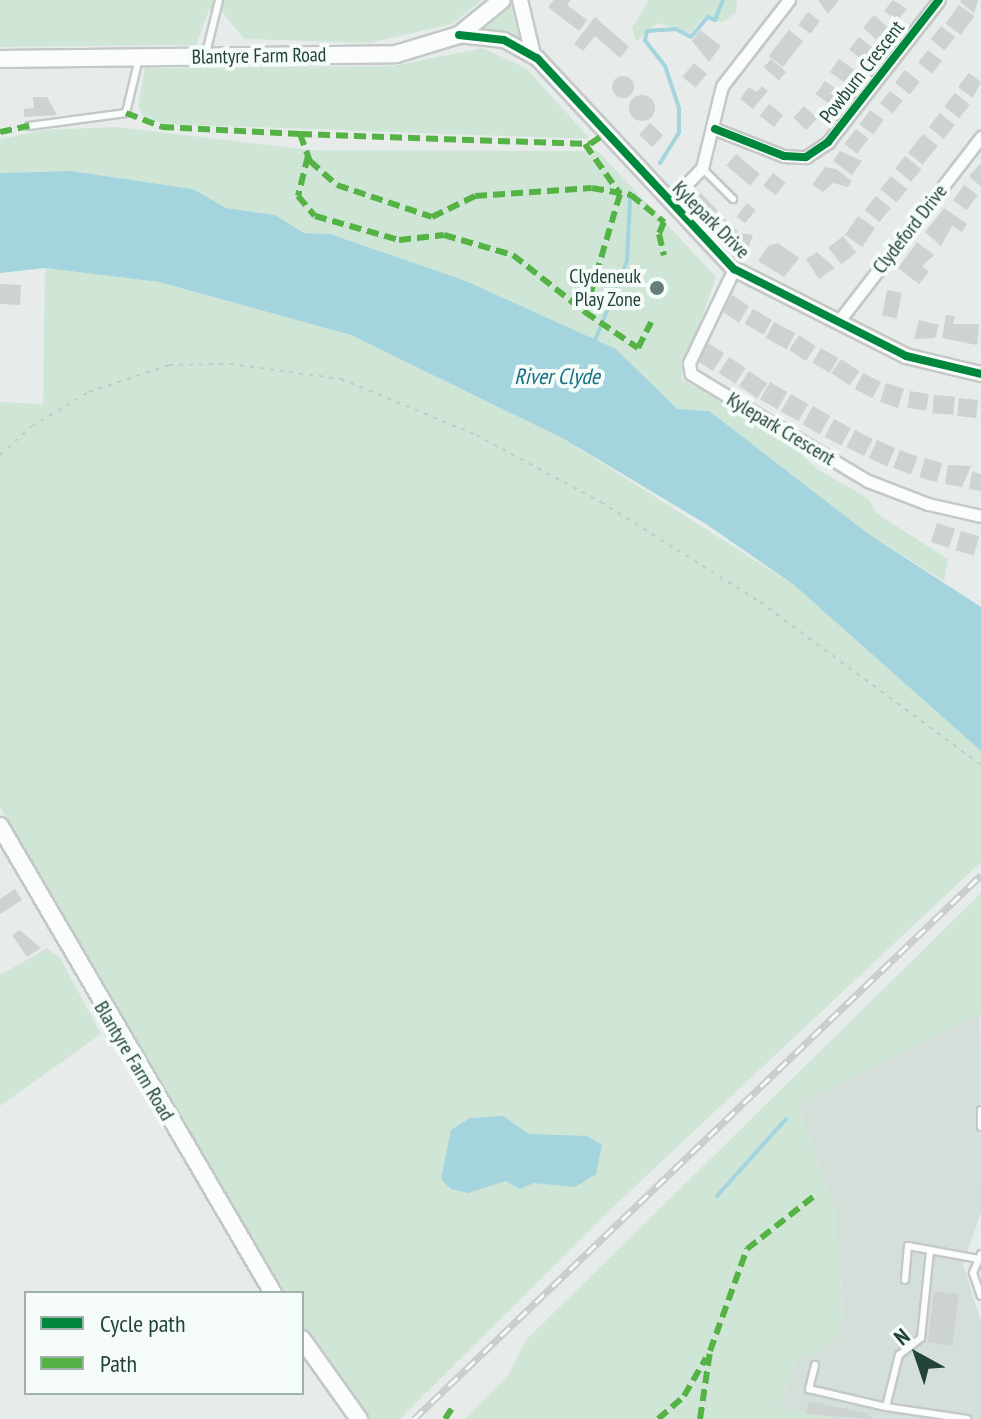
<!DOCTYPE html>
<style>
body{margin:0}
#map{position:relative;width:981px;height:1419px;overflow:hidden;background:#e7ecea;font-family:"PT Sans Narrow",sans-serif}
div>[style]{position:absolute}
.built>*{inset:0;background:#d4dfda}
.green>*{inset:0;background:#cfe6d7}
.water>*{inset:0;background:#a4d4dd}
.stream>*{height:4px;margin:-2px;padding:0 2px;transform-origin:2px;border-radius:2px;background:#a4d4dd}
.building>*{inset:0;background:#cdd3d1;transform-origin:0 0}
.round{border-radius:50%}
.path>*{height:2px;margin-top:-1px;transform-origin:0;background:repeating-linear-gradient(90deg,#c2cbc9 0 4px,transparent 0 10px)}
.roads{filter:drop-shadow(2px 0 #c4c9c7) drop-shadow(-2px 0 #c4c9c7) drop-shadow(0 2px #c4c9c7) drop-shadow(0 -2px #c4c9c7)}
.service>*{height:6px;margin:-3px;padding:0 3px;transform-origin:3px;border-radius:3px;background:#fbfcfc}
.minor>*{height:11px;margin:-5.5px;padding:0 5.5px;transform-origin:5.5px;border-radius:5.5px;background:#fbfcfc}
.tertiary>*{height:14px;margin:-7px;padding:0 7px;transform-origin:7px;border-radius:7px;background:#fbfcfc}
.secondary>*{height:16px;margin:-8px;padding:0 8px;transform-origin:8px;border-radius:8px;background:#fbfcfc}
.rail>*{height:7px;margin-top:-3.5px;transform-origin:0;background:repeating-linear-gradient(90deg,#f5fbf8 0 12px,#c8cdcb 0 24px);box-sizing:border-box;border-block:2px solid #c8cdcb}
.quiet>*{height:6px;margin-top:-3px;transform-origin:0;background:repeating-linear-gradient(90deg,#55b346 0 12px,transparent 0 18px)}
.cycleway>*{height:8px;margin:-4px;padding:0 4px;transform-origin:4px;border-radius:4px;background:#00873e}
.dots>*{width:22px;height:22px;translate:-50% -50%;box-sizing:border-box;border:4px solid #f5fbf8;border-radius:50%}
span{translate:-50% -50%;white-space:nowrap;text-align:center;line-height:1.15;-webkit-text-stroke:8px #f5fbf8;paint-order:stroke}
.street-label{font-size:20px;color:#21433a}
.poi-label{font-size:20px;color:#21433a}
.right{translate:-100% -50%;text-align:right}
.water-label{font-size:22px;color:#157085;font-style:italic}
.legend{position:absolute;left:24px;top:1291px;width:280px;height:104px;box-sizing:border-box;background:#f5fbf8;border:2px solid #a0b1ac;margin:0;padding:10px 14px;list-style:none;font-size:24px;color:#21433a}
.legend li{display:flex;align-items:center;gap:16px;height:40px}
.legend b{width:40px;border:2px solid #a0b1ac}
.north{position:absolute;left:877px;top:1315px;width:80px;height:80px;-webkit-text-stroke:6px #f5fbf8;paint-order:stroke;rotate:320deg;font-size:22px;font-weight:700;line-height:32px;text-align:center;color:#21433a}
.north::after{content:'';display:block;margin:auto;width:28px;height:36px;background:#21433a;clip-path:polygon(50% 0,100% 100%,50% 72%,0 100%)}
</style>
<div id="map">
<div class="built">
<i style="clip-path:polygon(980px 1013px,981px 1212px,963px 1264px,981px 1322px,981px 1419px,831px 1419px,780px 1407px,796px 1359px,843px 1318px,835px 1211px,797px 1103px)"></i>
</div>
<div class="green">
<i style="clip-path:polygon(0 0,482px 0,452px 24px,369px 43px,244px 39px,222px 12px,209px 10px,196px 45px,0 47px)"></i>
<i style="clip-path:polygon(510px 0,519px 38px,482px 29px,482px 27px)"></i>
<i style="clip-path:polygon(649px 0,737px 0,736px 12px,722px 23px,706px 15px,690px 33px,657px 23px,636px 42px,632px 28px)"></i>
<i style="clip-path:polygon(483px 48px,526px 68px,590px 139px,167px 124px,144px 118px,138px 105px,145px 68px,393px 66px)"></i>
<i style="clip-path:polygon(116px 127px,310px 150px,598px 151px,716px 277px,681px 379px,775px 431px,816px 468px,869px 499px,876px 513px,948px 559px,944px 581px,870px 535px,709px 411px,677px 410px,616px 349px,466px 281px,330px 234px,304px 233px,275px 215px,226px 208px,193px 189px,71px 171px,0 173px,0 139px,44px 130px)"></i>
<i style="clip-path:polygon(45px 268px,159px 282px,351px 335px,564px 439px,794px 585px,981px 751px,981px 862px,610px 1210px,400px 1419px,367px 1419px,302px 1329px,302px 1293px,280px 1293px,0 807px,0 402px,43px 404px)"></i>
<i style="clip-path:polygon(981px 893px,981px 1014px,797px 1103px,835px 1211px,843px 1318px,837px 1336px,809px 1358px,796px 1359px,780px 1407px,831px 1419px,465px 1419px,508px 1376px,525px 1341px)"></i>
<i style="clip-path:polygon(47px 948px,60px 958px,101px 1034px,0 1106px,0 975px)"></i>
</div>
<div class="water">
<i style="clip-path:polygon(71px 171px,193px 189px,226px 208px,275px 215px,304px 233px,330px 234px,466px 281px,616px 349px,677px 409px,709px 411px,870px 535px,981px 607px,981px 751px,794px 585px,706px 524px,564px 439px,351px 335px,159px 282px,45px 268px,0 273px,0 173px)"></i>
<i style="clip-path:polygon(503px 1116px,529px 1134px,587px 1136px,602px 1145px,596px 1174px,575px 1187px,534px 1183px,520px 1189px,506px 1181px,468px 1193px,451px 1189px,441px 1179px,451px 1130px,470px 1118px)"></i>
</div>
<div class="stream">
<i style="left:660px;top:163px;width:36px;rotate:-58deg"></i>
<i style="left:679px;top:133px;width:25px;rotate:-90deg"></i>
<i style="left:679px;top:108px;width:44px;rotate:-108.4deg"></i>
<i style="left:665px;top:66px;width:33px;rotate:-128deg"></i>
<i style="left:645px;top:40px;width:9px;rotate:-77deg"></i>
<i style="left:647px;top:31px;width:29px;rotate:-4deg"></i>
<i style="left:676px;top:29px;width:17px;rotate:28deg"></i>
<i style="left:691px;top:37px;width:26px;rotate:-50deg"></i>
<i style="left:708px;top:17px;width:8px;rotate:23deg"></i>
<i style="left:715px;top:20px;width:22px;rotate:-68deg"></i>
<i style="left:594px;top:343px;width:88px;rotate:-68.1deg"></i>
<i style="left:627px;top:261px;width:62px;rotate:-87.2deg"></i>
<i style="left:717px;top:1196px;width:103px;rotate:-48.1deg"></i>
</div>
<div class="building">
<i style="clip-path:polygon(554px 0,571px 0,567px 5px,587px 20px,579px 31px,548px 7px)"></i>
<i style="clip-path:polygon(818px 0,839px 0,828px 14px)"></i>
<i style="clip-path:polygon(893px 0,907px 9px,897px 21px,884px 11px)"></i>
<i style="clip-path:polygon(978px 0,974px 13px,960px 2px,962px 0)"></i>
<i style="left:959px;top:5px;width:19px;height:23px;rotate:36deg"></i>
<i style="left:808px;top:12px;width:15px;height:16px;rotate:37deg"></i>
<i style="left:874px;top:15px;width:18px;height:17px;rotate:41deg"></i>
<i style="clip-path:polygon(595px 17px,629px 47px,620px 58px,595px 36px,583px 51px,574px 44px)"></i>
<i style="left:941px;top:26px;width:18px;height:17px;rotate:38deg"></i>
<i style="clip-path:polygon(700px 30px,721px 46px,709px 62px,692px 41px)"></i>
<i style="left:789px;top:30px;width:18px;height:33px;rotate:38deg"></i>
<i style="left:859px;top:37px;width:18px;height:16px;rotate:38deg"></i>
<i style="left:928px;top:50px;width:18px;height:16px;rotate:38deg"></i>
<i style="left:771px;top:59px;width:20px;height:11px;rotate:41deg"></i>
<i style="left:839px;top:59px;width:19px;height:16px;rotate:35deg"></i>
<i style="left:694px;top:63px;width:17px;height:18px;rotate:40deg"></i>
<i style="left:905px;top:70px;width:19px;height:16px;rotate:39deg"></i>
<i style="clip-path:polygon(969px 73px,981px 82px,973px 98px,958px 87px)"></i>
<i class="round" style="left:612px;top:76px;width:22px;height:22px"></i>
<i style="left:825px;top:81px;width:17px;height:16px;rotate:36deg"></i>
<i style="clip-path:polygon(762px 86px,768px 91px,753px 109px,740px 99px,749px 87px,757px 92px)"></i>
<i style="left:890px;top:91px;width:16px;height:16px;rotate:38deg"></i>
<i style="left:955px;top:93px;width:19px;height:17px;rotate:39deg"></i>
<i class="round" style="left:629px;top:95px;width:26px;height:26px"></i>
<i style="clip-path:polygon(33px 97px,47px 97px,57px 115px,24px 117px,24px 109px,34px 108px)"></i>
<i style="left:769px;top:104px;width:18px;height:15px;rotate:38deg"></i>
<i style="left:804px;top:106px;width:18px;height:16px;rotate:43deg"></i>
<i style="left:870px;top:110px;width:17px;height:18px;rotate:36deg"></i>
<i style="left:940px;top:113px;width:19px;height:18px;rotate:39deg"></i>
<i style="left:650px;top:123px;width:18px;height:16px;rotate:43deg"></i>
<i style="left:856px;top:129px;width:16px;height:19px;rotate:38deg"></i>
<i style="left:923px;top:134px;width:19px;height:24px;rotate:39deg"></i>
<i style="clip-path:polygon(840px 151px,862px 161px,852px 175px,833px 161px)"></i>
<i style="left:736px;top:154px;width:31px;height:15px;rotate:40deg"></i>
<i style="left:905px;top:156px;width:21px;height:16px;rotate:39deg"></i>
<i style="clip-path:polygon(981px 163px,981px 187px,969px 176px)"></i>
<i style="clip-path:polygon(825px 167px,836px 169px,852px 181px,848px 187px,833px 183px,823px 192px,812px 185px)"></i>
<i style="left:773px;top:173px;width:16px;height:16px;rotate:38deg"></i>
<i style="left:891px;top:176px;width:21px;height:17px;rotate:39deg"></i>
<i style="left:964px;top:185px;width:17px;height:19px;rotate:36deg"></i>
<i style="clip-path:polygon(697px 189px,739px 233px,753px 235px,746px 254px,689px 201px)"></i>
<i style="left:876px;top:196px;width:19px;height:18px;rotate:39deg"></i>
<i style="left:747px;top:203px;width:11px;height:17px;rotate:38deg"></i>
<i style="clip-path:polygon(944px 208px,967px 224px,962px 232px,952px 226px,941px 246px,925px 232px)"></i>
<i style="left:858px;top:216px;width:21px;height:23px;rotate:35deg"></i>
<i style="left:843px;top:236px;width:21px;height:19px;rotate:51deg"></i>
<i style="clip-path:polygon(917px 242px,934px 255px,922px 266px,929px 272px,919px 284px,898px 268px)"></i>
<i style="clip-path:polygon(778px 243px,799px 258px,784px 277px,758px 261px,768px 246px)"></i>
<i style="clip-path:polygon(817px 252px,835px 268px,819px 279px,806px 259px)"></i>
<i style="left:0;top:284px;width:21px;height:20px;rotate:3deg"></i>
<i style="left:887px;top:290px;width:15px;height:26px;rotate:11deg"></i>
<i style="clip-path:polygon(732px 295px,749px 306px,739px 323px,723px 312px)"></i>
<i style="left:753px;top:309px;width:22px;height:17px;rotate:30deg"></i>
<i style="clip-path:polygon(946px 315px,955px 316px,953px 324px,979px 324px,977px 345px,942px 338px)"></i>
<i style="clip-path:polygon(919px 320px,939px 325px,935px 338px,914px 339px)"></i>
<i style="left:774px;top:322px;width:24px;height:18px;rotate:28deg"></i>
<i style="left:799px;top:335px;width:20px;height:18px;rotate:33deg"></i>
<i style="left:708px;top:343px;width:19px;height:21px;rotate:32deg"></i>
<i style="left:821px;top:348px;width:20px;height:17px;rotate:30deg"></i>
<i style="left:729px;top:357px;width:20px;height:19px;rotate:33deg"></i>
<i style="left:841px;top:359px;width:22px;height:17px;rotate:34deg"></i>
<i style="left:749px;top:371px;width:22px;height:18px;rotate:34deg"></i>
<i style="left:863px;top:373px;width:20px;height:18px;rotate:27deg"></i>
<i style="left:770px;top:382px;width:20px;height:20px;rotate:30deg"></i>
<i style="left:886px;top:383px;width:19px;height:20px;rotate:18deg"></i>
<i style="left:910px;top:391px;width:19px;height:17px;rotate:9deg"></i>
<i style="left:791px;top:394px;width:20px;height:20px;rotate:30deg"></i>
<i style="left:934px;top:395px;width:21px;height:18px;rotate:5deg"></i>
<i style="left:959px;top:398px;width:19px;height:18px;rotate:6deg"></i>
<i style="left:813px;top:406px;width:20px;height:21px;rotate:30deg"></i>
<i style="left:834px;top:419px;width:19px;height:20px;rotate:28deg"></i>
<i style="left:855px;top:430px;width:20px;height:19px;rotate:27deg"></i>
<i style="left:877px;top:440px;width:20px;height:20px;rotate:24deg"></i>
<i style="left:900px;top:450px;width:19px;height:19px;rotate:21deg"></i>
<i style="left:925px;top:458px;width:18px;height:20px;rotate:16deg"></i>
<i style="clip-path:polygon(948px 465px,971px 466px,962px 487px,945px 484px)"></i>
<i style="clip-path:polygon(972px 472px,981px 474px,981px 491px,969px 489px)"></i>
<i style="left:937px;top:523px;width:19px;height:20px;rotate:18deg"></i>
<i style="left:961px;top:531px;width:19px;height:20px;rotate:16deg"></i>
<i style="clip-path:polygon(15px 889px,22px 900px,0 914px,0 899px)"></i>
<i style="clip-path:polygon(20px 930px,41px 948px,27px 957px,12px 935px)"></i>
<i style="left:934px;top:1291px;width:25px;height:52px;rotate:7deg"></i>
<i style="clip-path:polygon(809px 1401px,866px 1413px,873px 1419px,806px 1414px)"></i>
</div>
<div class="path">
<i style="left:0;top:455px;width:43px;rotate:-42.2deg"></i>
<i style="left:32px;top:426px;width:66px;rotate:-30.8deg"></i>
<i style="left:89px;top:392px;width:84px;rotate:-18.6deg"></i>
<i style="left:169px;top:365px;width:61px;rotate:-0.9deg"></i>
<i style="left:230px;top:364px;width:112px;rotate:7.7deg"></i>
<i style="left:341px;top:379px;width:146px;rotate:22.5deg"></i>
<i style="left:476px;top:435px;width:142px;rotate:28.2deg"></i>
<i style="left:601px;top:502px;width:188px;rotate:32.2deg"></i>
<i style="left:760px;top:602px;width:275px;rotate:36.4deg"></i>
</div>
<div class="roads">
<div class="service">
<i style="left:206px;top:53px;width:55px;rotate:-76.2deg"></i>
<i style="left:29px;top:126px;width:98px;rotate:-7.6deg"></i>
<i style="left:126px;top:113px;width:57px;rotate:-76.7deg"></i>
<i style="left:702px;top:168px;width:44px;rotate:45deg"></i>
<i style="left:981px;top:1110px;width:17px;rotate:90deg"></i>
<i style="left:981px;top:1254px;width:21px;rotate:113deg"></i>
<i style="left:973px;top:1273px;width:24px;rotate:71deg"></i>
<i style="left:905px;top:1280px;width:34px;rotate:-85deg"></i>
<i style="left:908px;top:1246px;width:72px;rotate:10.4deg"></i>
<i style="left:815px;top:1365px;width:25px;rotate:104deg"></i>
<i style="left:809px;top:1389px;width:79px;rotate:13.2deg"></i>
<i style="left:886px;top:1407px;width:54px;rotate:-76deg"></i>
<i style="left:899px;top:1355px;width:28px;rotate:-38deg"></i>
<i style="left:921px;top:1338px;width:87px;rotate:-84.1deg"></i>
<i style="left:886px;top:1407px;width:82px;rotate:8.4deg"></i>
</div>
<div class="minor">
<i style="left:715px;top:129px;width:74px;rotate:21.4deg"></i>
<i style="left:784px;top:156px;width:22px;rotate:3deg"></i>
<i style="left:806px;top:157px;width:27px;rotate:-34deg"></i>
<i style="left:828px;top:142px;width:180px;rotate:-52deg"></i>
<i style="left:671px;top:200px;width:45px;rotate:-45.9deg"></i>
<i style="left:702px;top:168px;width:84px;rotate:-76.3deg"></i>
<i style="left:722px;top:86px;width:109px;rotate:-52.1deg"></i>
<i style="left:734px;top:269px;width:104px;rotate:115.6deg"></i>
<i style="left:689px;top:363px;width:11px;rotate:80deg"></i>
<i style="left:691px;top:374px;width:207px;rotate:31.2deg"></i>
<i style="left:868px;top:481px;width:64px;rotate:21deg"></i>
<i style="left:928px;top:504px;width:54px;rotate:12.8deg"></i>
<i style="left:838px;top:322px;width:234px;rotate:-52.3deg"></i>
</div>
<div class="tertiary">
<i style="left:520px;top:0;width:57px;rotate:76.7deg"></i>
<i style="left:459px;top:35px;width:45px;rotate:6.3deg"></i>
<i style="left:504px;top:40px;width:38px;rotate:29deg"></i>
<i style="left:537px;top:58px;width:289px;rotate:47deg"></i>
<i style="left:734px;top:269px;width:193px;rotate:26.8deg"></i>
<i style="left:906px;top:356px;width:77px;rotate:13.5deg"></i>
</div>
<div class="secondary">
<i style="left:0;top:59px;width:396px;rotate:-0.7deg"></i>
<i style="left:396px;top:54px;width:66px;rotate:-16.8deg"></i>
<i style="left:459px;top:35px;width:55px;rotate:-39.1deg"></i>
<i style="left:0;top:826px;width:541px;rotate:59.69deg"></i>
<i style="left:302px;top:1339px;width:98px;rotate:54.5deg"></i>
</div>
</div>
<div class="rail">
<i style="left:414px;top:1419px;width:786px;rotate:-43.81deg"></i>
</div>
<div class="quiet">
<i style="left:126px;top:113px;width:39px;rotate:21deg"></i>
<i style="left:162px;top:127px;width:138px;rotate:2.9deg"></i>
<i style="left:300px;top:134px;width:290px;rotate:2deg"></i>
<i style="left:590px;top:144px;width:18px;rotate:-34deg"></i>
<i style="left:0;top:132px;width:30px;rotate:-12deg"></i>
<i style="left:300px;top:134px;width:29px;rotate:70deg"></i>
<i style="left:310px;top:161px;width:36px;rotate:42deg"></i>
<i style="left:337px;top:185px;width:100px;rotate:18.6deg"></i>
<i style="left:432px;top:217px;width:48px;rotate:-26deg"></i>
<i style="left:475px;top:196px;width:117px;rotate:-3.9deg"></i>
<i style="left:592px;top:188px;width:40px;rotate:10deg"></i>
<i style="left:631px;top:195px;width:43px;rotate:39.3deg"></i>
<i style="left:664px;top:222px;width:13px;rotate:113deg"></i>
<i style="left:659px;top:234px;width:22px;rotate:77deg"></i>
<i style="left:585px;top:144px;width:61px;rotate:55deg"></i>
<i style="left:620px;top:194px;width:123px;rotate:106.5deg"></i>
<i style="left:585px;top:312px;width:64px;rotate:34.2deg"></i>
<i style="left:638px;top:348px;width:29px;rotate:-63deg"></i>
<i style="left:308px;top:156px;width:41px;rotate:104deg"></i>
<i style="left:298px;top:196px;width:26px;rotate:50deg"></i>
<i style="left:315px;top:216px;width:87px;rotate:15.9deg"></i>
<i style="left:399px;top:240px;width:45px;rotate:-6.3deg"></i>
<i style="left:444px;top:235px;width:72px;rotate:16.2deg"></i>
<i style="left:513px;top:255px;width:92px;rotate:38.4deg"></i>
<i style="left:445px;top:1419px;width:17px;rotate:-57deg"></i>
<i style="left:658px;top:1419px;width:35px;rotate:-41deg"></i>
<i style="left:684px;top:1396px;width:44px;rotate:-59.9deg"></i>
<i style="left:700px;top:1419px;width:69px;rotate:-81.6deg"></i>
<i style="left:710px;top:1351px;width:109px;rotate:-70.1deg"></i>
<i style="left:747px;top:1249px;width:85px;rotate:-38.3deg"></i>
</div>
<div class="cycleway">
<i style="left:459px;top:35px;width:45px;rotate:6.3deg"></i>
<i style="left:504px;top:40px;width:38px;rotate:29deg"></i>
<i style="left:537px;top:58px;width:289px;rotate:47deg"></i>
<i style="left:734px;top:269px;width:193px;rotate:26.8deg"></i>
<i style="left:906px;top:356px;width:77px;rotate:13.5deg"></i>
<i style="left:715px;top:129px;width:74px;rotate:21.4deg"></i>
<i style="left:784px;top:156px;width:22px;rotate:3deg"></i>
<i style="left:806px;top:157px;width:27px;rotate:-34deg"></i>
<i style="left:828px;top:142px;width:180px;rotate:-52deg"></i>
</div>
<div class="dots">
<i style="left:657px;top:288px;background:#667e78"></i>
</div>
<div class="street-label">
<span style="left:259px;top:56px;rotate:-1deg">Blantyre Farm Road</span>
<span style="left:862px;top:72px;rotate:-52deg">Powburn Crescent</span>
<span style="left:711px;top:220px;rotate:45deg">Kylepark Drive</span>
<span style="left:910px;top:229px;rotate:-52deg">Clydeford Drive</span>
<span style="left:781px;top:429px;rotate:31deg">Kylepark Crescent</span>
<span style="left:134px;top:1061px;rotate:59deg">Blantyre Farm Road</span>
</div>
<div class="poi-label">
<span class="right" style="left:641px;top:288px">Clydeneuk<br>Play Zone</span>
</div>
<div class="water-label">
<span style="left:557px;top:377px">River Clyde</span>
</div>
<ul class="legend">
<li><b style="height:10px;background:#00873e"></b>Cycle path</li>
<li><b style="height:10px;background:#55b346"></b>Path</li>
</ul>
<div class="north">N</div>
</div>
